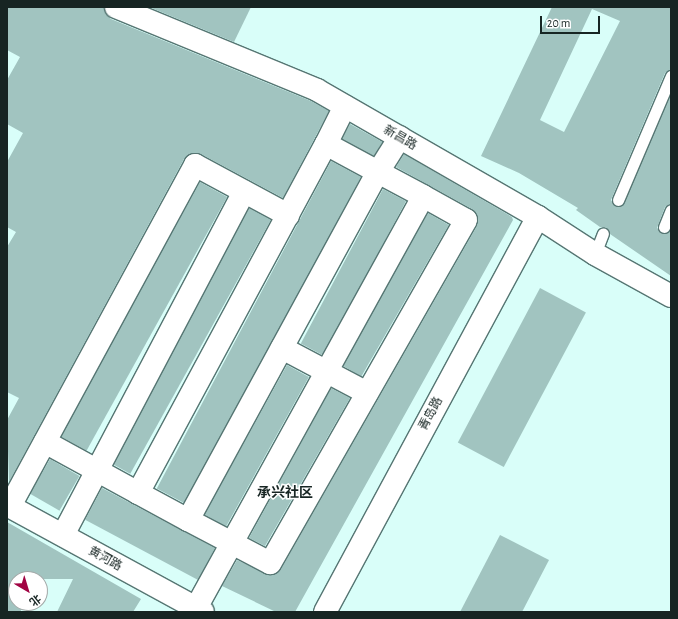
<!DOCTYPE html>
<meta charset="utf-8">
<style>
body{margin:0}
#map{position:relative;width:678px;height:619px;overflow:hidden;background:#d9fef9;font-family:"Alegreya Sans","Noto Sans SC",sans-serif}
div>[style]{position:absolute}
.building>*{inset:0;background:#a1c4c0;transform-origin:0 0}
.roads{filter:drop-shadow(1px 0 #567673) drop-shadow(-1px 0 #567673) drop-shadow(0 1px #567673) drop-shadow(0 -1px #567673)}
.lane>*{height:11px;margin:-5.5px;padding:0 5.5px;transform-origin:5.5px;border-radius:5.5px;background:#fff}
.street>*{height:22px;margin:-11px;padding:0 11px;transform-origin:11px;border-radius:11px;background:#fff}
.secondary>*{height:22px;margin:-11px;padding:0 11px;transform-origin:11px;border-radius:11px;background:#fff}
span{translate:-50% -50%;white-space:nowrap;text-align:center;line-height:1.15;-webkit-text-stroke:3px #fff;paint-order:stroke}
.street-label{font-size:12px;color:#172523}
.quarter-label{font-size:14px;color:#172523;font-weight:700}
.frame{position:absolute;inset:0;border:8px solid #172523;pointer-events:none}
.north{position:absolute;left:8px;top:571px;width:40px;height:40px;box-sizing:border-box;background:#fff;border:1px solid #a2a8a7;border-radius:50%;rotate:142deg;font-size:11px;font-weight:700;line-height:16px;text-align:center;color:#172523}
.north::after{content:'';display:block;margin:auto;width:14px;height:18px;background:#a10443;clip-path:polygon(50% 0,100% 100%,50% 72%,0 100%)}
.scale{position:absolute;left:540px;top:16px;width:60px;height:18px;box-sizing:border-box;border:2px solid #172523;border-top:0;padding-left:5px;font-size:12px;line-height:14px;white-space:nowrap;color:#172523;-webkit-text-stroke:3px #fff;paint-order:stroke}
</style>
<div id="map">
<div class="building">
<i style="clip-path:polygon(7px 7px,104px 7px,106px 14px,111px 19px,311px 101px,329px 111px,283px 198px,201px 154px,194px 153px,184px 159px,9px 482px,7px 420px,19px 398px,7px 392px,7px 247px,16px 232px,7px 227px,7px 162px,23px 133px,7px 124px,7px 80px,20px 57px,7px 50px)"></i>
<i style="clip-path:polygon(149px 7px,251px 7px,234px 42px)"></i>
<i style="clip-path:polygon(evenodd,552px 7px,671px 7px,671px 69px,665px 73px,611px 200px,616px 207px,624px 203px,671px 94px,671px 203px,665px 207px,657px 228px,665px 234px,671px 228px,671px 276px,610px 234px,606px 227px,600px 227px,576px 210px,578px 208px,519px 173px,481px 156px,552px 7px,592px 9px,620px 21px,564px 132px,540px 120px,592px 9px)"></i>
<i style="left:350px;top:124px;width:37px;height:17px;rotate:29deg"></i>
<i style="clip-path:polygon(404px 154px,512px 217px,513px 220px,295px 612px,276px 612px,222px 586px,237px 560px,270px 575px,281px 569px,477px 226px,477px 214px,472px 209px,396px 167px)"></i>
<i style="left:331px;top:161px;width:34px;height:371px;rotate:28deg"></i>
<i style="left:200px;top:182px;width:31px;height:290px;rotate:29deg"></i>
<i style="left:383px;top:189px;width:26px;height:175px;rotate:28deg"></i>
<i style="left:249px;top:208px;width:25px;height:290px;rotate:29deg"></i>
<i style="left:428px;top:213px;width:24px;height:175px;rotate:30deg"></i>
<i style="left:540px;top:288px;width:52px;height:175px;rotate:28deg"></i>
<i style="left:287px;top:365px;width:25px;height:171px;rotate:29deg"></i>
<i style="clip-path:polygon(331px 388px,350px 398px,265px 546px,249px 538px)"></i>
<i style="left:50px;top:459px;width:34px;height:40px;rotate:30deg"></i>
<i style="left:102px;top:488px;width:128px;height:36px;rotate:28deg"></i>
<i style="clip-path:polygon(7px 522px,141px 599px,133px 612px,57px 612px,73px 579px,16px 579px,16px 603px,25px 603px,20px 612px,7px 612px)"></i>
<i style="clip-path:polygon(500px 535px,549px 560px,522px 612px,460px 612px)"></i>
</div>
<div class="roads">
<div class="lane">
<i style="left:618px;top:200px;width:135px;rotate:-66.9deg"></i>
<i style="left:664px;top:227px;width:18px;rotate:-68deg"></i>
<i style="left:595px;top:254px;width:22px;rotate:-69deg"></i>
</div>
<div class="street">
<i style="left:116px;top:7px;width:217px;rotate:22.4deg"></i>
<i style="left:317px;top:90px;width:255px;rotate:29.9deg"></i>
<i style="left:538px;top:217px;width:68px;rotate:33deg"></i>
<i style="left:595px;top:254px;width:87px;rotate:28.9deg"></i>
<i style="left:326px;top:144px;width:42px;rotate:-63.4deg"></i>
<i style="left:282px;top:348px;width:96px;rotate:27.9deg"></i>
<i style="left:45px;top:442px;width:106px;rotate:28.7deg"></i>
<i style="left:10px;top:506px;width:388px;rotate:-61.5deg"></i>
<i style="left:195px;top:165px;width:106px;rotate:28.3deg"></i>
<i style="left:188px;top:520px;width:57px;rotate:-151.6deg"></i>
<i style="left:138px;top:493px;width:396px;rotate:-61.7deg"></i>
<i style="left:326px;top:144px;width:59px;rotate:28.3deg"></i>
<i style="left:378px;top:172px;width:51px;rotate:28.1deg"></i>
<i style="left:423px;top:196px;width:49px;rotate:29.2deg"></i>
<i style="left:466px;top:220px;width:395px;rotate:119.7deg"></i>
<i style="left:270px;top:563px;width:93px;rotate:-152.3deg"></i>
<i style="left:188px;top:520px;width:396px;rotate:-61.4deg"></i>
<i style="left:378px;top:172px;width:41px;rotate:-57.8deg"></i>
<i style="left:63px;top:535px;width:388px;rotate:-62.2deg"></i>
<i style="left:196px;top:608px;width:470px;rotate:-61.1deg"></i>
<i style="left:325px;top:612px;width:449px;rotate:-61.7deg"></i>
</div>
<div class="secondary">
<i style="left:7px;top:505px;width:223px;rotate:28.6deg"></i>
</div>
</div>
<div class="street-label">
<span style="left:400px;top:138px;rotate:30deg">新昌路</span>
<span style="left:431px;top:414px;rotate:-62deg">青岛路</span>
<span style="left:105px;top:559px;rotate:29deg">黄河路</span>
</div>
<div class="quarter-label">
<span style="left:285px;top:493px">承兴社区</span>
</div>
<div class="frame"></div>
<div class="north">北</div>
<div class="scale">20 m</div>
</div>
